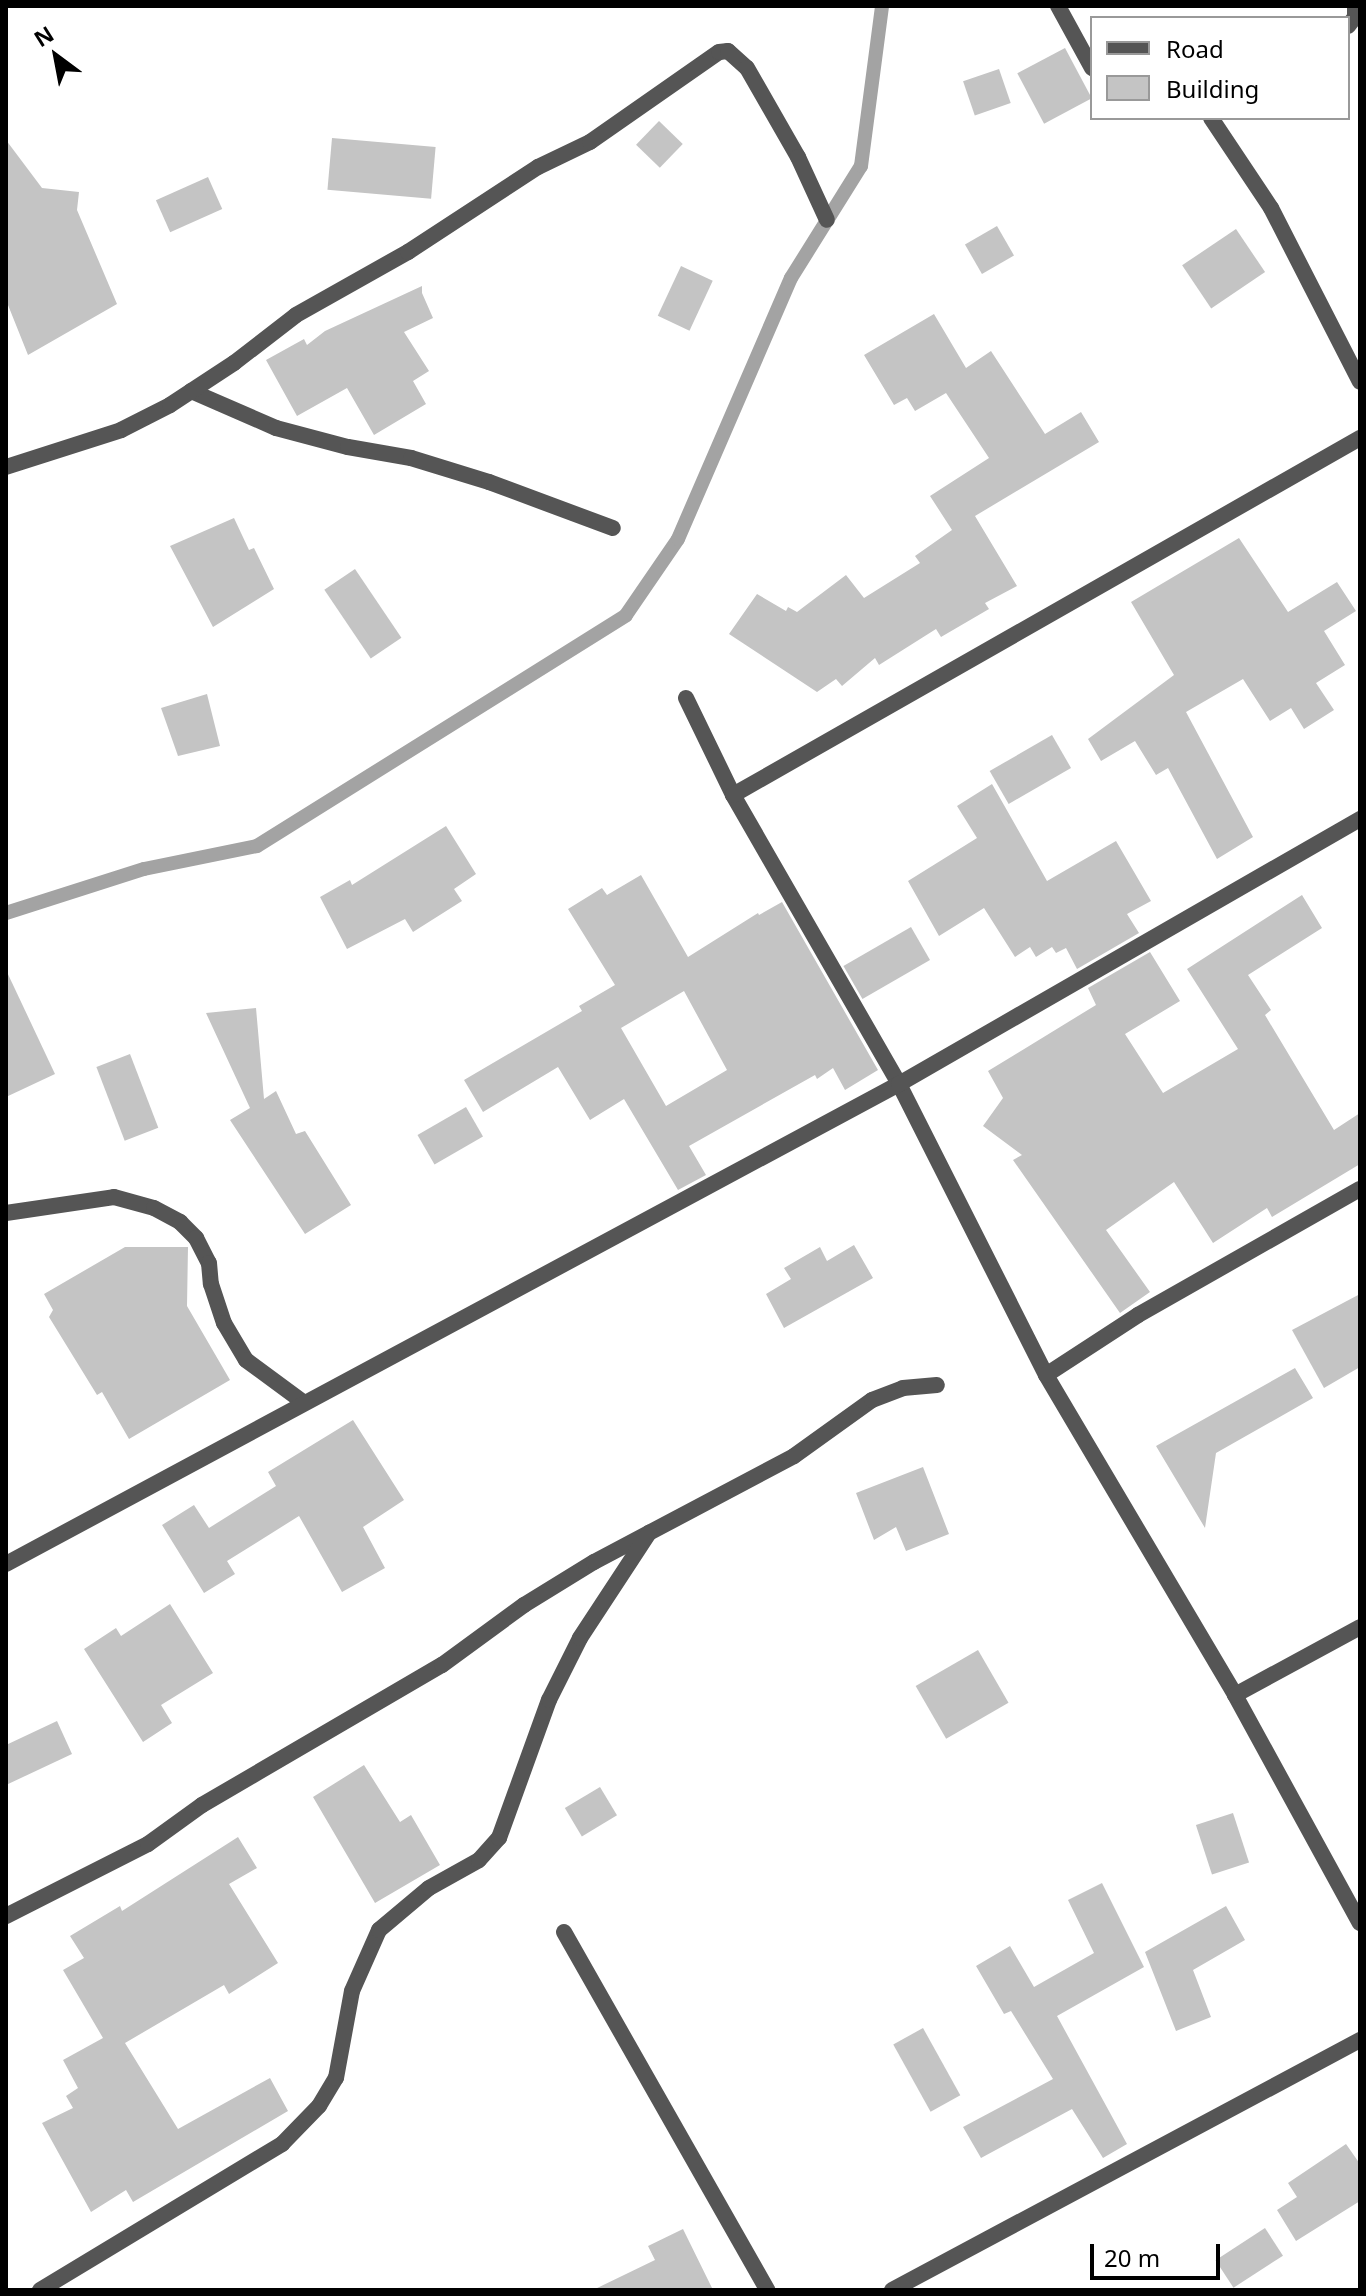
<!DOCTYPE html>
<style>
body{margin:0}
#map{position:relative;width:1366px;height:2296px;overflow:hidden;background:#fff;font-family:"Noto Sans",sans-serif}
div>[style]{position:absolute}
.stream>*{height:14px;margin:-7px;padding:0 7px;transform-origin:7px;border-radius:7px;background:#a3a3a3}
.building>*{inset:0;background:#c4c4c4;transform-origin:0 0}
.minor>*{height:16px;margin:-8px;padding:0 8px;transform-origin:8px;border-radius:8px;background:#555}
span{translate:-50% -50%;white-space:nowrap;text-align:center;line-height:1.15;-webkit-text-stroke:7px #fff;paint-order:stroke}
.frame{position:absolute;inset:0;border:8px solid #000;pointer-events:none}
.legend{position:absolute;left:1090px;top:16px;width:260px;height:104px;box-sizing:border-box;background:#fff;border:2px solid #999;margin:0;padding:10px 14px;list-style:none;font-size:24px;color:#000}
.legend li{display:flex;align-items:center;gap:16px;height:40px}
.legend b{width:40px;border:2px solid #999}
.north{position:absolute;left:16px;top:16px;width:80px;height:80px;-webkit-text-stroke:6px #fff;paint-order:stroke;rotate:328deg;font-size:22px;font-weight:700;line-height:32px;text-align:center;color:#000}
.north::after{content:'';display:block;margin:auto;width:28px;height:36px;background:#000;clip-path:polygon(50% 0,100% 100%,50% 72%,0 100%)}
.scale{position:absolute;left:1090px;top:2244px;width:130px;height:36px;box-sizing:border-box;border:4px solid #000;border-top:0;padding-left:10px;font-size:24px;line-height:28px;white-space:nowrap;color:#000;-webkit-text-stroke:6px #fff;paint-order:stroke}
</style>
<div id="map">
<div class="stream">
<i style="left:6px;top:913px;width:145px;rotate:-17.7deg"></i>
<i style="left:144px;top:869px;width:115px;rotate:-11.5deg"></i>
<i style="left:257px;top:846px;width:435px;rotate:-32deg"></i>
<i style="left:626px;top:615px;width:92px;rotate:-55.6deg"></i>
<i style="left:678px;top:539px;width:284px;rotate:-66.6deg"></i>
<i style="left:791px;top:278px;width:132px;rotate:-58deg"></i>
<i style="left:861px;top:166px;width:161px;rotate:-82.5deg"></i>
</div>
<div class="building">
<i style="left:1065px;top:48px;width:57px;height:54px;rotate:62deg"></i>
<i style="left:999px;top:69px;width:36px;height:38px;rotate:71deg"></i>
<i style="left:659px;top:121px;width:33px;height:33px;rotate:44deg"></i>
<i style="left:332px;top:138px;width:104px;height:52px;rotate:5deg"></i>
<i style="clip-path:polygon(6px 140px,42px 188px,79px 192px,77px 210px,117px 304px,28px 355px,6px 300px)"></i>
<i style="left:208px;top:177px;width:35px;height:57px;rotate:66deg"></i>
<i style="left:997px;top:226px;width:34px;height:37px;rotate:60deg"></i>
<i style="left:1236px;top:229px;width:52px;height:65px;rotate:56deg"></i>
<i style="left:681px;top:266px;width:35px;height:55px;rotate:25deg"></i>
<i style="clip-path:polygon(422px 286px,422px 293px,433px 318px,404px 332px,429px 371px,413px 381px,426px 404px,374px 435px,347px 388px,297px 416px,266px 360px,304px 339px,307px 345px,325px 331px)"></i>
<i style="clip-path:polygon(934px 314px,966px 368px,991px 351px,1045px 434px,1081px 412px,1099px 442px,975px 516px,1017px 586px,985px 603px,989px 609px,941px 637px,936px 629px,879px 665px,875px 658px,842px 686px,836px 679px,817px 692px,729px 634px,757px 594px,786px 611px,788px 607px,797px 612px,846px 575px,864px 598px,920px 563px,915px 556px,952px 530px,930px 496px,989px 458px,946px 393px,915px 411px,907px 398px,894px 405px,864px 355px)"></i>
<i style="clip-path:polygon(234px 518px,249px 550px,254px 548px,274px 589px,213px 627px,170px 546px)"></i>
<i style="clip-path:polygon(1239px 538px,1288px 612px,1337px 582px,1356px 611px,1324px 631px,1345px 665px,1316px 683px,1334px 710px,1304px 729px,1291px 708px,1270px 721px,1243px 679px,1186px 712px,1253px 837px,1217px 859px,1168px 768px,1156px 775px,1135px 741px,1101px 761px,1088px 739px,1174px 675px,1131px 602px)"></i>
<i style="left:355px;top:569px;width:83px;height:37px;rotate:56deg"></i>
<i style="clip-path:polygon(207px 694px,220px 746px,178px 756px,161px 708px)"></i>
<i style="left:1052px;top:735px;width:38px;height:72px;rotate:60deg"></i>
<i style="clip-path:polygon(992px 784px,1047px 881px,1116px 841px,1151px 901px,1127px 914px,1139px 933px,1077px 969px,1066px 948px,1056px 953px,1052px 947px,1036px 957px,1030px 947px,1015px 957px,984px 908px,939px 936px,908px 881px,977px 838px,957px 806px)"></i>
<i style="clip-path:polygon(446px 826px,476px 874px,454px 889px,462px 901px,413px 932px,405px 919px,347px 949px,320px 897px,350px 880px,352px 885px)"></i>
<i style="clip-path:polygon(evenodd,641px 875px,688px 957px,758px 913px,759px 915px,782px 902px,878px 1070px,845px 1090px,833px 1068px,817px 1079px,815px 1075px,689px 1146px,706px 1175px,678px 1190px,624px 1099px,590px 1120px,558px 1067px,483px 1112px,464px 1080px,582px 1011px,579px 1006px,615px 985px,568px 909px,602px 888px,607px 895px,641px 875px,684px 991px,727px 1070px,666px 1106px,621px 1028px,684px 991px)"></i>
<i style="clip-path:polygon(1302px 895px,1322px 928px,1248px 975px,1271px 1010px,1265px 1015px,1334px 1130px,1360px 1113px,1360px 1164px,1272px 1217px,1267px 1208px,1213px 1243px,1174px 1182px,1106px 1230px,1150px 1292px,1120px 1313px,1013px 1160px,1022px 1155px,983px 1126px,1003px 1098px,988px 1071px,1096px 1005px,1088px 988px,1150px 952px,1180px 1001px,1125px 1034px,1163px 1093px,1238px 1049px,1187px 969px)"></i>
<i style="left:911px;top:927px;width:38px;height:78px;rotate:60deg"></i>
<i style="clip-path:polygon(6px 970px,55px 1074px,6px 1097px)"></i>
<i style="clip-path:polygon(256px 1008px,264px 1099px,276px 1091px,296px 1134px,305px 1131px,351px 1205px,305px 1234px,230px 1120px,250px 1108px,206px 1013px)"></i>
<i style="left:130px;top:1054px;width:79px;height:36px;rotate:69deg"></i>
<i style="left:466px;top:1107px;width:34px;height:56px;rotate:60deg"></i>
<i style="clip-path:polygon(854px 1245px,873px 1278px,784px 1328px,766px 1294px,791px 1279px,784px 1268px,820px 1247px,827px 1261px)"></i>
<i style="clip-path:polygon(125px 1247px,188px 1247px,187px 1306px,230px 1380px,129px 1439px,102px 1392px,97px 1395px,49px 1317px,53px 1310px,44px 1294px)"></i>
<i style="clip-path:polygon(1360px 1294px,1360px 1367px,1324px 1388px,1292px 1330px)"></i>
<i style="clip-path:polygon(1295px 1368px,1313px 1398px,1216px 1453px,1205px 1528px,1156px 1446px)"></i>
<i style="clip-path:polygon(353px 1420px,404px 1500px,363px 1527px,385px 1568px,342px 1592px,299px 1516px,227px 1561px,235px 1574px,204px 1593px,162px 1525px,194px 1505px,209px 1528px,276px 1486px,268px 1472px)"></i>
<i style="clip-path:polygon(923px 1467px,949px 1534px,906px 1551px,896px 1527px,874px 1540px,856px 1493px)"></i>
<i style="clip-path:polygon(170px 1604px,213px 1673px,161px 1705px,172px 1723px,143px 1742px,84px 1649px,116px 1628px,121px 1636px)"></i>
<i style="left:978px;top:1650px;width:61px;height:72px;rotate:60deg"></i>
<i style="clip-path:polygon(57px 1721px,72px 1754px,6px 1785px,6px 1745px)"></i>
<i style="clip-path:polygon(364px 1765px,400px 1822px,411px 1815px,440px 1865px,375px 1903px,313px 1797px)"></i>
<i style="left:600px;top:1787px;width:33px;height:41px;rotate:59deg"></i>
<i style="left:1233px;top:1813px;width:52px;height:39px;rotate:72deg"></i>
<i style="clip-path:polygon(238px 1837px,257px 1868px,229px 1884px,278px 1963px,229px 1994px,224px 1985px,125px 2043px,178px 2129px,270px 2078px,288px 2111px,133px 2202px,126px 2190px,91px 2212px,42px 2123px,73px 2108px,66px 2096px,78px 2088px,63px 2060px,103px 2038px,63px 1970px,84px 1958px,70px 1936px,120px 1906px,122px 1911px)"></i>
<i style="clip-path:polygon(1102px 1883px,1144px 1967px,1057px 2016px,1127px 2144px,1103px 2158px,1072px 2109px,981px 2158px,963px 2127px,1053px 2079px,1011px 2011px,1004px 2014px,976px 1966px,1010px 1946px,1034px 1987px,1094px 1953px,1068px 1900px)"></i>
<i style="clip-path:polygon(1226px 1906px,1245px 1940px,1193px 1970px,1211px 2017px,1176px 2031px,1145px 1952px)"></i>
<i style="left:923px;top:2028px;width:77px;height:34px;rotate:61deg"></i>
<i style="clip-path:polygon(1346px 2144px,1360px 2164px,1360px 2201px,1296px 2241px,1277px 2210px,1297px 2197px,1288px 2183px)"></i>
<i style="left:1265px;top:2228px;width:33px;height:59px;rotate:57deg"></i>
<i style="clip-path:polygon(683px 2229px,713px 2290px,593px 2290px,655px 2260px,648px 2246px)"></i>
</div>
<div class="minor">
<i style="left:1058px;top:6px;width:71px;rotate:61.3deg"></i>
<i style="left:1348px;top:26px;width:11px;rotate:-52deg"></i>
<i style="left:1355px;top:17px;width:11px;rotate:-90deg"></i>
<i style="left:1211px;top:118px;width:108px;rotate:56.3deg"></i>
<i style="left:1271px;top:208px;width:195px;rotate:62.9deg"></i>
<i style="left:191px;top:391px;width:93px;rotate:23.5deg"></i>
<i style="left:276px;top:428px;width:74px;rotate:14.8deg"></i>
<i style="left:348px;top:447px;width:64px;rotate:9.9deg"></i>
<i style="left:411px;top:458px;width:82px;rotate:17.1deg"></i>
<i style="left:489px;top:482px;width:132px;rotate:20.4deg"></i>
<i style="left:6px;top:467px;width:121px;rotate:-17.8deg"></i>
<i style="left:121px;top:430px;width:55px;rotate:-27deg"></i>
<i style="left:170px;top:405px;width:77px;rotate:-33.3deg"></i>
<i style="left:234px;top:363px;width:78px;rotate:-37.7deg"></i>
<i style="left:296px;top:315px;width:129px;rotate:-29.4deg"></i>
<i style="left:408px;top:252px;width:155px;rotate:-33.2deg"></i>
<i style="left:538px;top:167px;width:58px;rotate:-25.7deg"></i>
<i style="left:590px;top:142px;width:157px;rotate:-34.9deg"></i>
<i style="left:719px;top:52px;width:9px;rotate:-6deg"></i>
<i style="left:728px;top:51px;width:25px;rotate:42deg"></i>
<i style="left:747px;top:68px;width:103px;rotate:60.2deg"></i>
<i style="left:798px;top:157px;width:69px;rotate:65.3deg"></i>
<i style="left:686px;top:698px;width:108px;rotate:64.1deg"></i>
<i style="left:733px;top:795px;width:333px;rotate:60.1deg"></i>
<i style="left:899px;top:1084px;width:326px;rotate:63.2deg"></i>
<i style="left:1046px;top:1375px;width:372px;rotate:59.4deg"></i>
<i style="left:1235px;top:1695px;width:260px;rotate:61.3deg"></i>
<i style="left:733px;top:795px;width:722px;rotate:-29.66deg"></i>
<i style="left:6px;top:1213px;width:109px;rotate:-8.4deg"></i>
<i style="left:114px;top:1197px;width:41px;rotate:15.4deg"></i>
<i style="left:154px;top:1208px;width:30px;rotate:28deg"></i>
<i style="left:180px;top:1222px;width:23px;rotate:45deg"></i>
<i style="left:196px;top:1238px;width:28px;rotate:63deg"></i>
<i style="left:209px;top:1263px;width:21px;rotate:85deg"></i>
<i style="left:211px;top:1284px;width:41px;rotate:71.6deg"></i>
<i style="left:224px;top:1323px;width:43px;rotate:59.3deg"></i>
<i style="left:246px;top:1360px;width:71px;rotate:36.4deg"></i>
<i style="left:1046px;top:1375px;width:110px;rotate:-33.1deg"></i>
<i style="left:1138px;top:1315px;width:255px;rotate:-29.6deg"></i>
<i style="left:6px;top:1564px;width:1014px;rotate:-28.26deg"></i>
<i style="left:899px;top:1084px;width:532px;rotate:-29.89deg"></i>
<i style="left:1235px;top:1695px;width:142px;rotate:-28.5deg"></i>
<i style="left:6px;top:1916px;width:159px;rotate:-26.9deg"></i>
<i style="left:148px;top:1844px;width:67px;rotate:-35.8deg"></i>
<i style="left:202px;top:1805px;width:278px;rotate:-30.3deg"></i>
<i style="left:442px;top:1665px;width:102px;rotate:-36.2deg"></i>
<i style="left:524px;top:1605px;width:82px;rotate:-31.6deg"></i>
<i style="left:594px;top:1562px;width:226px;rotate:-27.9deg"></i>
<i style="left:794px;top:1456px;width:96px;rotate:-35.7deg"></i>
<i style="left:872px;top:1400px;width:33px;rotate:-21deg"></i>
<i style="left:903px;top:1388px;width:34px;rotate:-5deg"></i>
<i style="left:564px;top:1932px;width:412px;rotate:60.4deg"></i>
<i style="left:40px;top:2290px;width:283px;rotate:-31.1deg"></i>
<i style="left:282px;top:2144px;width:53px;rotate:-45.8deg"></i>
<i style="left:319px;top:2106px;width:33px;rotate:-59deg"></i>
<i style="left:336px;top:2078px;width:88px;rotate:-79.6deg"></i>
<i style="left:352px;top:1991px;width:67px;rotate:-66.1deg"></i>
<i style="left:379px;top:1930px;width:65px;rotate:-40deg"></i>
<i style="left:429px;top:1888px;width:57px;rotate:-29.2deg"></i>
<i style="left:479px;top:1860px;width:30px;rotate:-48deg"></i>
<i style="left:499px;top:1838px;width:147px;rotate:-70.1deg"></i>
<i style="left:549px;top:1700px;width:69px;rotate:-63.4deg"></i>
<i style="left:580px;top:1638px;width:126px;rotate:-56.7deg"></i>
<i style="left:892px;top:2290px;width:531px;rotate:-28.11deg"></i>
</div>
<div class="frame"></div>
<ul class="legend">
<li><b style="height:10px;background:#555"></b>Road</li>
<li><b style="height:22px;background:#c4c4c4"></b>Building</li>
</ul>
<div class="north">N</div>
<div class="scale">20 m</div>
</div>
